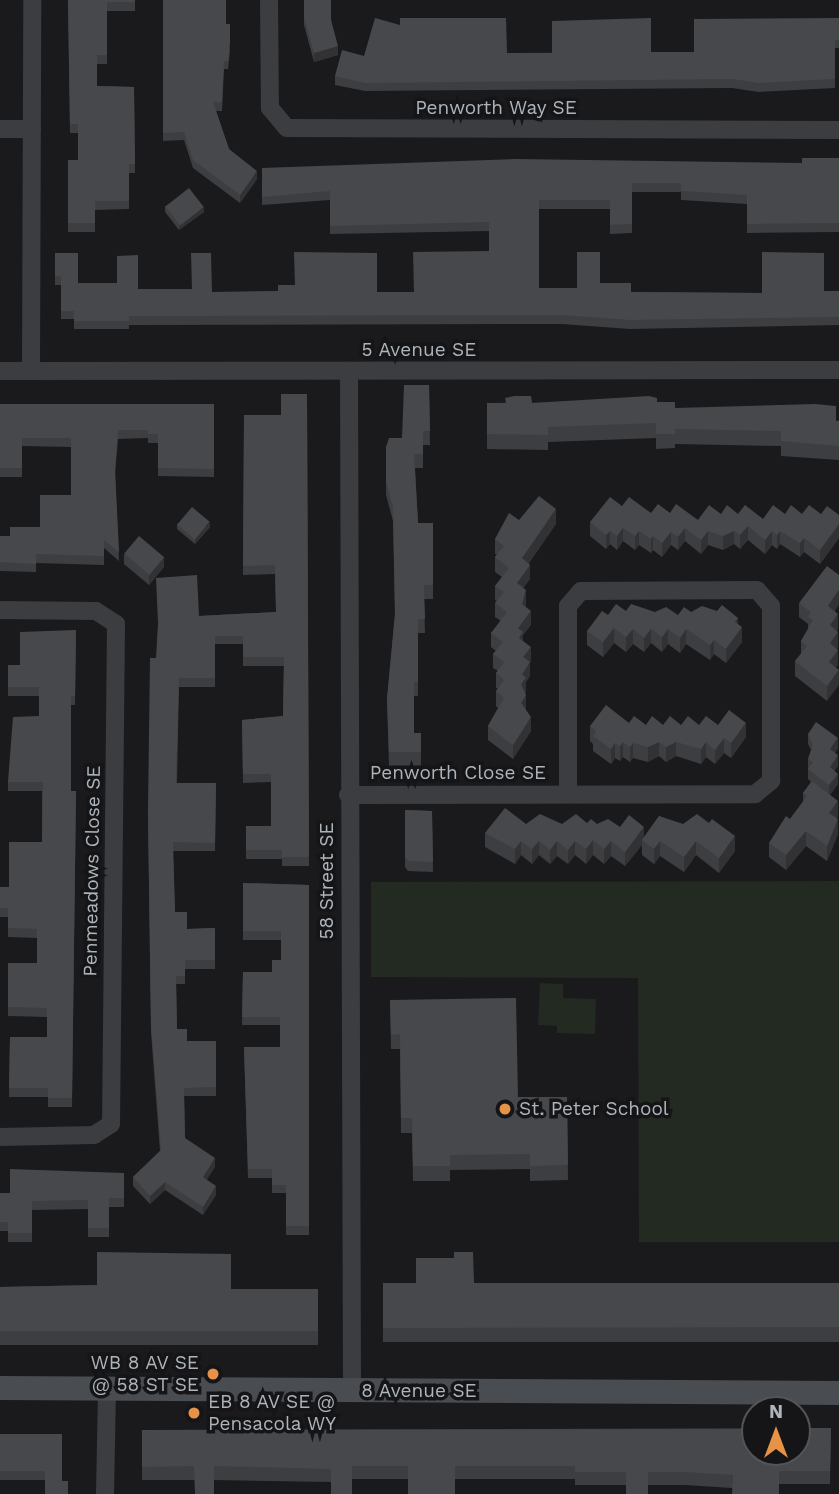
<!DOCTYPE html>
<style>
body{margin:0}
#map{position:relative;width:839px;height:1494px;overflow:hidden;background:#1a1a1c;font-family:"Work Sans",sans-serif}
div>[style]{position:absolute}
.green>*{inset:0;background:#222a22}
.street>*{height:18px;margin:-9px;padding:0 9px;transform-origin:9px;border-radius:9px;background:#3b3d40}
.secondary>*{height:24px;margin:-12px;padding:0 12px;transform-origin:12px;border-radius:12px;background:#494c50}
.wall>*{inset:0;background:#3d3e41;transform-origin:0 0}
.shaded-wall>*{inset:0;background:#323235}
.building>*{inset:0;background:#47484c;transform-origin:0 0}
.dots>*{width:19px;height:19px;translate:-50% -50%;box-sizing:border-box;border:4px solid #151517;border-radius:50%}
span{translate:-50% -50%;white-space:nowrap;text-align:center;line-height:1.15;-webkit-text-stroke:7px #151517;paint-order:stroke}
.street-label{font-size:19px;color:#adb4ba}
.poi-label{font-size:19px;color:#adb4ba}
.left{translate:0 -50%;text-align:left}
.right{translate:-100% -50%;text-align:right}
.north{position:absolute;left:741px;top:1396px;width:70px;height:70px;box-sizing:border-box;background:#151517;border:2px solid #525558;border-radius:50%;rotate:0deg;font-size:19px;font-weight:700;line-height:28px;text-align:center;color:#adb4ba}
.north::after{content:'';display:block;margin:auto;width:24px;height:32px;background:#e69247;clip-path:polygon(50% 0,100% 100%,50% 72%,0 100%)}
</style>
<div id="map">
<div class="green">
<i style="clip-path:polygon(839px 881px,839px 1242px,639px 1242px,638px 978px,371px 977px,371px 882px)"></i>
<i style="clip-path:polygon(540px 983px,563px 984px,563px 998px,596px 999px,595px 1034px,557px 1033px,557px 1026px,538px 1025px)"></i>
</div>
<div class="street">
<i style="left:269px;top:0;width:108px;rotate:89.5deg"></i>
<i style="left:270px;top:108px;width:26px;rotate:50deg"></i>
<i style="left:287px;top:128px;width:552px;rotate:0.21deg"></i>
<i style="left:0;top:129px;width:32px"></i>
<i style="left:0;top:371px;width:839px;rotate:-0.07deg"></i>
<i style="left:31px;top:371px;width:371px;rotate:-89.8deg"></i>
<i style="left:349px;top:371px;width:1019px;rotate:89.83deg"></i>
<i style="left:0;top:610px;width:96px;rotate:0.6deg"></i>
<i style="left:96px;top:611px;width:24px;rotate:33deg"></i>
<i style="left:116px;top:624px;width:500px;rotate:90.57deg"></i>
<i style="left:111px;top:1124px;width:20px;rotate:147deg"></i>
<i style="left:94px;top:1135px;width:94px;rotate:178.8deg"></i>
<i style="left:348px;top:795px;width:407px;rotate:-0.1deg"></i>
<i style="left:755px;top:794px;width:21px;rotate:-39deg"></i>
<i style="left:771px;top:781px;width:175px;rotate:-90deg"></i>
<i style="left:771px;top:606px;width:21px;rotate:-131deg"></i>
<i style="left:757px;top:590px;width:176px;rotate:179.7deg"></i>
<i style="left:581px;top:591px;width:20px;rotate:131deg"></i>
<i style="left:568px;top:606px;width:188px;rotate:90deg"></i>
<i style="left:105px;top:1494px;width:105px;rotate:-88.9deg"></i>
</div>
<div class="secondary">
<i style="left:0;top:1388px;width:839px;rotate:0.34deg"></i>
</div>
<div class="wall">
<i style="clip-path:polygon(68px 0,135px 0,135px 11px,107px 11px,107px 64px,97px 64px,97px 86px,134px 87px,135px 173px,129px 173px,129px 209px,95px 210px,95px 232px,68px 232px,68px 160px,78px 160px,78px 133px,70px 133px)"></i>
<i style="clip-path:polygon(163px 0,226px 24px,230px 51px,228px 69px,224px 69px,222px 111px,216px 111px,229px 149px,257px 179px,240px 203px,193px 168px,184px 140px,163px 141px)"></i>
<i style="clip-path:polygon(304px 0,331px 20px,338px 55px,314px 62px,304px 25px)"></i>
<i style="clip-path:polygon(839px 18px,839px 48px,835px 48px,835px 88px,759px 92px,732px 88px,365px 91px,335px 85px,335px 76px,364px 56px,507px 53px,694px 52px)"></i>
<i style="clip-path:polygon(839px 158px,839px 232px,747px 233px,747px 204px,681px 200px,681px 192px,632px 192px,632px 233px,610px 234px,610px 209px,539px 209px,538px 232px,539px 288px,577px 288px,600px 283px,631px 292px,762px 293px,839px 291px,839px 325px,630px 329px,562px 324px,129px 325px,129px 329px,74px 329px,74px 319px,61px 319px,61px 285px,55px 285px,55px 253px,78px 283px,138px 289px,212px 292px,414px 292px,489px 251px,489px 231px,330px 234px,330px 200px,262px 205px,262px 168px,802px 163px)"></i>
<i style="clip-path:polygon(165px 206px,204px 212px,179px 230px,165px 212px)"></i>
<i style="clip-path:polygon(429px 385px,430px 445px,423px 445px,423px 468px,415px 468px,418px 523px,433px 523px,433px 599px,424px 599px,425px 633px,418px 633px,418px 696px,414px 696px,414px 733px,421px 733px,421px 766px,389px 766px,387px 699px,395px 616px,393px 521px,386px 495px,386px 447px,402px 438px)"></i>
<i style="clip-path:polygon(307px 394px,309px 866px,282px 866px,282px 859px,246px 859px,246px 826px,271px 826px,271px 782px,243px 783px,242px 720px,283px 716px,284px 666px,243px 666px,243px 644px,215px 644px,215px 687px,179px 687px,177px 783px,216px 783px,215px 851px,173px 851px,175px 912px,187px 929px,215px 928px,215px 969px,185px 969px,185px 984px,176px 984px,177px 1029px,187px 1041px,216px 1041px,216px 1096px,184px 1096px,185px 1138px,215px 1167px,206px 1180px,216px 1195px,203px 1215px,165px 1190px,150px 1204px,133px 1186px,133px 1177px,160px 1151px,151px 1033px,148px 818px,156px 658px,199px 616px,276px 612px,275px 574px,243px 575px,244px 415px,281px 415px)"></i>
<i style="clip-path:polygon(657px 402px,675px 408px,839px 421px,839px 460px,781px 456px,781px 446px,675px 444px,675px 448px,656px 449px,656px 438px,548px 442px,548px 450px,487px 449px,487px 403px)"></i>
<i style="clip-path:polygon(0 404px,214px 404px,214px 477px,158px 476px,158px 443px,148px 443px,148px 438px,118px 439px,115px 475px,119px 561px,104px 548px,104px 565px,36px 563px,36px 572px,0 571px,0 536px,10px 536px,40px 527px,71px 495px,71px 447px,22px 446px,22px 477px,0 477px)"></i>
<i style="clip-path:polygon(622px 506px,651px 513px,670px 513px,698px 520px,721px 514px,738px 514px,763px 519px,785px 514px,839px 515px,839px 538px,820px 564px,804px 552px,800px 557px,780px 544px,777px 549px,772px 545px,765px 554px,748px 540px,740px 549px,734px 544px,723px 550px,708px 545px,701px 554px,685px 541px,678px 550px,671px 545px,662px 557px,653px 550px,651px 553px,639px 545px,635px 550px,623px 541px,617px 550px,610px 544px,606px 549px,590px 536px,590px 522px)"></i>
<i style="clip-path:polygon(519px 520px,556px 524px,529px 563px,530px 579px,523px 588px,526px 604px,525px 606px,531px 625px,523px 635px,523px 641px,531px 661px,530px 662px,530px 676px,526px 682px,526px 692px,525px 693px,526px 710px,531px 731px,513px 759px,488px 740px,488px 726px,498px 708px,496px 706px,496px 691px,498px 689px,496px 688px,496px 673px,498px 671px,493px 668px,493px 654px,496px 651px,491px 647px,491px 633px,501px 621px,495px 617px,495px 603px,497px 601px,495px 600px,495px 586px,502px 577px,495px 572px,495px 557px,497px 555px,495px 554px,495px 539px)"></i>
<i style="clip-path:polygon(177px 524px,210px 527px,195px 544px,177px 529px)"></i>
<i style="clip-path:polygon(124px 554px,164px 567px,149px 585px,124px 564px)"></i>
<i style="clip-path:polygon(799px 603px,835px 611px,838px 629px,837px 630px,838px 647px,837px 649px,838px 665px,836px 667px,827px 701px,795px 676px,795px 661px,801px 655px,801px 641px,808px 629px,808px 624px,799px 617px)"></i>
<i style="clip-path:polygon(626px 611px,655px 612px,678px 615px,691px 612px,738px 624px,742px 642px,726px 663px,714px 654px,710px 660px,686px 644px,680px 653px,668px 644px,662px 652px,651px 643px,644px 652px,633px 644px,626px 652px,614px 643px,603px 657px,587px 645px,587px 631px,608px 615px)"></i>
<i style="clip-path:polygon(76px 630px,75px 705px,71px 705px,71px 791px,76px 791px,72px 1107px,48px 1107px,48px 1097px,9px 1097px,10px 1037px,47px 1037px,47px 1017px,8px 1016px,8px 963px,37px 963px,37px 938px,8px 937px,8px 917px,0 917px,0 887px,9px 887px,42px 842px,42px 791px,8px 791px,8px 782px,39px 716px,39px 696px,8px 696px,8px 665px,20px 665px)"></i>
<i style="clip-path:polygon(629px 723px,646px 725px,718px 725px,746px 737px,731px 758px,724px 753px,715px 764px,706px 757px,701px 764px,676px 756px,666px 762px,659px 756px,648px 762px,633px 758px,630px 762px,623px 757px,620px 761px,615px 758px,611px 764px,593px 751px,593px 744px,590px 741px,590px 726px)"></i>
<i style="clip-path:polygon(808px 734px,838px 748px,835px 753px,838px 766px,834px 771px,838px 784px,830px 795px,838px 816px,836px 818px,838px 834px,827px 861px,806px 846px,786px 870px,769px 857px,769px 843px,790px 819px,803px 802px,803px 793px,811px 782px,808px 779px,808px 759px,811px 750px,808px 744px)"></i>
<i style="clip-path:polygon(405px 810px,432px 811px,433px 872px,408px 871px,405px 867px)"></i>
<i style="clip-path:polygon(659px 816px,735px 851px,719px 873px,696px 855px,684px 872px,660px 856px,654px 864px,642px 855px,642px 845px,625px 866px,611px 856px,604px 864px,593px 855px,586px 864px,575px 855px,568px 864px,557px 856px,550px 864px,539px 855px,532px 864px,521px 855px,515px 864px,485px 847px,485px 833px,526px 824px,597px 824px,620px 827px,644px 837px)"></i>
<i style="clip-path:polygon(243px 883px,309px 885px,309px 1235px,286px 1235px,286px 1193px,272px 1193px,272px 1178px,248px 1178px,244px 1047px,280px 1047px,280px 1025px,242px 1025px,243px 972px,272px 972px,281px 960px,281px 940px,243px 940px)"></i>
<i style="clip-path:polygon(390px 1000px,518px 1097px,567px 1097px,568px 1180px,530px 1181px,530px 1169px,450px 1170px,450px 1181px,413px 1181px,412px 1133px,401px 1133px,400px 1049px,391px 1049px)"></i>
<i style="clip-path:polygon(124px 1173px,124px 1207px,109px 1207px,109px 1237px,88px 1237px,88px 1209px,32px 1210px,32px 1242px,8px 1242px,8px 1231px,0 1231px,0 1193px,10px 1193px)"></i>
<i style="left:383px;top:1283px;width:456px;height:59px"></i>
<i style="clip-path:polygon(97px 1285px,231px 1289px,318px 1289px,318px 1345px,0 1345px,0 1287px)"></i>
<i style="clip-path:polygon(831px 1428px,830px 1484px,779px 1484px,732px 1488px,685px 1485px,575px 1485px,575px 1479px,352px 1479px,331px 1482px,214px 1480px,142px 1480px,142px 1430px)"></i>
<i style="clip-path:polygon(0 1434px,62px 1434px,45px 1480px,0 1480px)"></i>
</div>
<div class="shaded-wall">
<i style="clip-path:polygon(338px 46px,338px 55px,314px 62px,314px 53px)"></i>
<i style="clip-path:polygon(257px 171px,257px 179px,240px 203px,240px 195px)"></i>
<i style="clip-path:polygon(204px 207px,204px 212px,179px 230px,179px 225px)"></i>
<i style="clip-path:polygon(556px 509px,556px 524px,522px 572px,522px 558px)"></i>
<i style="clip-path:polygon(210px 522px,210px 527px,195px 544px,195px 539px)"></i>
<i style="clip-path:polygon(839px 524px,839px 538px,820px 564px,820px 550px)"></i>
<i style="clip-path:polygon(748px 526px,748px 540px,740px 549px,740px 535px)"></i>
<i style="clip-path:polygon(623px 528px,623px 541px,617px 550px,617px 536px)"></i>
<i style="clip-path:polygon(685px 528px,685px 541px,678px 550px,678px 537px)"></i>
<i style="clip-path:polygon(610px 531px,610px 544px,606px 549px,606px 535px)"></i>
<i style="clip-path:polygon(639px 531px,639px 545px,635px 550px,635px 536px)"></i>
<i style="clip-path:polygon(708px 531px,708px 545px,701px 554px,701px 540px)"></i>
<i style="clip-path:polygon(734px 531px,734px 544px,723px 550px,723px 536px)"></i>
<i style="clip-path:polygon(772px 531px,772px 545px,765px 554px,765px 540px)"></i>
<i style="clip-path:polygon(780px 531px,780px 544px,777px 549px,777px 535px)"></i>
<i style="clip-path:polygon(671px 532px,671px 545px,662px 557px,662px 543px)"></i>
<i style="clip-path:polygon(653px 536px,653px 550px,651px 553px,651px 539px)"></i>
<i style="clip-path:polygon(804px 538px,804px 552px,800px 557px,800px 543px)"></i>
<i style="clip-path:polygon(164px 557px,164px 567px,149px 585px,149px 575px)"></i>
<i style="clip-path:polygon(530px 565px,530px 579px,517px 597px,517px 583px)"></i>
<i style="clip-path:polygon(526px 590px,526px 604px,522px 618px,522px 604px)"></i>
<i style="clip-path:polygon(839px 590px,839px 605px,828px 621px,828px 606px)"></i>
<i style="clip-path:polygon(531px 611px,531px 625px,523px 635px,523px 646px,519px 652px,518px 628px)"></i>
<i style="clip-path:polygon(838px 614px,838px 629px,830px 640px,830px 625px)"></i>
<i style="clip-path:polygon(738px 618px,738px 632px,742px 627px,742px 642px,726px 663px,726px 649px,735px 622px)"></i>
<i style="clip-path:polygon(614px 628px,614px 643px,603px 657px,603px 642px)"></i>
<i style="clip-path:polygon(633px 629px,633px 644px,626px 652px,626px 637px)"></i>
<i style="clip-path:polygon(651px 629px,651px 643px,644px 652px,644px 638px)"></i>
<i style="clip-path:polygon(668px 629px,668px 644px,662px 652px,662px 637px)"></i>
<i style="clip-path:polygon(686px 629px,686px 644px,680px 653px,680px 638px)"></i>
<i style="clip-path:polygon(838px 632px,838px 647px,830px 658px,830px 643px)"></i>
<i style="clip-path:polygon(714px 640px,714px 654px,710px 660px,710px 645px)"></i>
<i style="clip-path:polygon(531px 647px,531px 661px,523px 671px,523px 657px)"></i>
<i style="clip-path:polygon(838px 650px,838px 665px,829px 676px,829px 662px)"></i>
<i style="clip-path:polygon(530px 662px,530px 676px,526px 682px,526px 692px,521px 699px,522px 674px)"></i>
<i style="clip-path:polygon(839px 670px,839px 685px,827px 701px,827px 686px)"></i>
<i style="clip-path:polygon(526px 695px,526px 710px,521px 703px)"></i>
<i style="clip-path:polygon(531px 717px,531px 731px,513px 759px,513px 745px)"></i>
<i style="clip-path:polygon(746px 723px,746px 737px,731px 758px,731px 743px)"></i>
<i style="clip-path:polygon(724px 738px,724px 753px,715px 764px,715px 750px)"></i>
<i style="clip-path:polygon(838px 738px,838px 748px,830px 759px,830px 749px)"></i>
<i style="clip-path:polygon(623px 742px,623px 757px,620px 761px,620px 746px)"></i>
<i style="clip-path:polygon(659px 742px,659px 756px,648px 762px,648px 747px)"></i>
<i style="clip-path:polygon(676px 742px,676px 756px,666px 762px,666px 747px)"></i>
<i style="clip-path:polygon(706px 742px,706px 757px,701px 764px,701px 749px)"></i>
<i style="clip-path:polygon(615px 743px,615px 758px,611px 764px,611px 749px)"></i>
<i style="clip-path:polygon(633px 743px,633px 758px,630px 762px,630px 747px)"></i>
<i style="clip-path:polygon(838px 755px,838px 766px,830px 777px,830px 767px)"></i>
<i style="clip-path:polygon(838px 774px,838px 784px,829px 795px,829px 785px)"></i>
<i style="clip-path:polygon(838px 801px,838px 816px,829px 828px,829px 813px)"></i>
<i style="clip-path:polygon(838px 819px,838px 834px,827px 861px,827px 846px)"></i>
<i style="clip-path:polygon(644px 827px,644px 842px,642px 840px,642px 845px,625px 866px,625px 852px)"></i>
<i style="clip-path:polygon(806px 831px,806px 846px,786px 870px,786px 855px)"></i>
<i style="clip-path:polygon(735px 836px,735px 851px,719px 873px,719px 858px)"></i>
<i style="clip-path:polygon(593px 840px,593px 855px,586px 864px,586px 849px)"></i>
<i style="clip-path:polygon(521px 841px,521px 855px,515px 864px,515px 849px)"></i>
<i style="clip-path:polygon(539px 841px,539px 855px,532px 864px,532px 849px)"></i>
<i style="clip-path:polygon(557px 841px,557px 856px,550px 864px,550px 850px)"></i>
<i style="clip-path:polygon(575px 841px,575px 855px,568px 864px,568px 850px)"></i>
<i style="clip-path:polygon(611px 841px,611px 856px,604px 864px,604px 849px)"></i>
<i style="clip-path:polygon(660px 841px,660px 856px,654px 864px,654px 849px)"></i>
<i style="clip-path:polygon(696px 841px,696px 855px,684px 872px,684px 857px)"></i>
<i style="clip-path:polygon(215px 1158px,215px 1167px,203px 1186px,203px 1177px)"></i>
<i style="clip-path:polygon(165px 1182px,165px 1190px,150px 1204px,150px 1196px)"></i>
<i style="clip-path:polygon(216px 1186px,216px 1195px,203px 1215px,203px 1207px)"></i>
</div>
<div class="building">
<i style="clip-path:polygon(68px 0,135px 0,135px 2px,107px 2px,107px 55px,97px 55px,97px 86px,134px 87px,135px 164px,129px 164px,129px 201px,95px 201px,95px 223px,68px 223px,68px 160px,78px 160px,78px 124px,70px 124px)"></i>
<i style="clip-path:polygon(163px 0,226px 0,226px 24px,230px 24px,230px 43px,228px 61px,224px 61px,222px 102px,213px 102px,229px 149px,257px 171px,240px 195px,193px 160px,184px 132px,163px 133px)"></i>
<i style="clip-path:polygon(304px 0,331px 0,331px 20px,338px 46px,314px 53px,304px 17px)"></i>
<i style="clip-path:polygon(375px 18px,400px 25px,400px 18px,506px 18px,507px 53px,552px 53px,552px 21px,651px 18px,651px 52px,694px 52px,694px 19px,839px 18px,839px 40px,835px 40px,835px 79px,759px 83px,732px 79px,365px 83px,335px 76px,342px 50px,364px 56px)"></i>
<i style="clip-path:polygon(802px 158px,839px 158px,839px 223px,747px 224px,747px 195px,681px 191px,681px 183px,632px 183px,632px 224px,610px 225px,610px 200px,539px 200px,539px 288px,577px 288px,577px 252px,600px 252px,600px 283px,631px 283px,631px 292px,762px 293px,762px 252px,824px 253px,824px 291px,839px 291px,839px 317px,630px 320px,562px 315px,129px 316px,129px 321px,74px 321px,74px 311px,61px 311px,61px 276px,55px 276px,55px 253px,78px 253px,78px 283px,117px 283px,117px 256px,138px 255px,138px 289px,192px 289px,191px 253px,211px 253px,212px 292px,278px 291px,278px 285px,295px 285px,294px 252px,377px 253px,377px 292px,414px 292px,413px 252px,489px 251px,489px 222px,330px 226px,330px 191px,262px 197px,262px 168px,516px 159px,802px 163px)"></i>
<i style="left:189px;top:188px;width:24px;height:30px;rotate:52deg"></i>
<i style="clip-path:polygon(404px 385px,429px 385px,430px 431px,423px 431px,423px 454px,414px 454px,418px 523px,433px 523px,433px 585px,424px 585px,425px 619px,418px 619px,418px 682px,414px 682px,414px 733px,421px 733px,421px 752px,389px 752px,387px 699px,395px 613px,393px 507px,386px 481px,386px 447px,389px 438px,402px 438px)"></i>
<i style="clip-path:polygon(281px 394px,307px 394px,309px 857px,282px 857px,282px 850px,246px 850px,246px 826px,271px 826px,271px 774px,243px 774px,242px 720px,283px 716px,284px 657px,243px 657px,243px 636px,215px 636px,215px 678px,179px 678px,176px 783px,216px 783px,215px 843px,173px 842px,175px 912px,187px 912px,187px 929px,215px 928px,215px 960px,185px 960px,185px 976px,176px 976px,177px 1029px,187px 1029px,187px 1041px,216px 1041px,216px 1087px,184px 1088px,185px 1138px,215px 1158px,203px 1177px,216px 1186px,203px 1207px,165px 1182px,150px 1196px,133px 1177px,161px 1150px,151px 1024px,148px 810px,150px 658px,156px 658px,158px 623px,156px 578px,197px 575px,199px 616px,276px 612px,275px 565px,243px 566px,244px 415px,281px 415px)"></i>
<i style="clip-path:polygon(514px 396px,531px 396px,532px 403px,649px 396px,657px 398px,657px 402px,675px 402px,675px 408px,815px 404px,836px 406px,836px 421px,839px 421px,839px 446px,781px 441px,781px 431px,675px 429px,675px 434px,656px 434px,656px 423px,548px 427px,548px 435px,487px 434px,487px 403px,506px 403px,505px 398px)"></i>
<i style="clip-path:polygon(0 404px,214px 404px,214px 469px,158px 468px,158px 434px,148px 434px,148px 430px,118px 430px,115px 469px,119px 552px,104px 540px,104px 556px,36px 554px,36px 564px,0 562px,0 536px,10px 536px,10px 527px,40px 527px,40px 495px,71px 495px,71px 438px,22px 438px,22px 468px,0 468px)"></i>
<i style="clip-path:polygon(539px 496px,556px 509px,522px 558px,530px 565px,517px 583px,526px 590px,522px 604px,531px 611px,518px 628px,523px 632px,519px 638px,531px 647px,523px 657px,530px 662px,522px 674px,526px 678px,521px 684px,526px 695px,521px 703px,531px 717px,513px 745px,488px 726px,504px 698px,496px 691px,504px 680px,496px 673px,504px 662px,493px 654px,503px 642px,491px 633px,507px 612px,495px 603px,504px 592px,495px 586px,509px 568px,495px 557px,504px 546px,495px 539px,509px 513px,519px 520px)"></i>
<i style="clip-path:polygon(610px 497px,622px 506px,629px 497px,651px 513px,658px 504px,670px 513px,676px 504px,698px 520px,709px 505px,721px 514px,727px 505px,738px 514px,745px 505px,763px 519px,773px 505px,785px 514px,791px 505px,802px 514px,809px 505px,821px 514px,827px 506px,839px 515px,839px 524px,820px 550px,804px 538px,800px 543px,780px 531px,777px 535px,772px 531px,765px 540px,748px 526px,740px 535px,734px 531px,723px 536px,708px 531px,701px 540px,685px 528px,678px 537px,671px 532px,662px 543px,653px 536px,651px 539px,639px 531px,635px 536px,623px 528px,617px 536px,610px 531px,606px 535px,590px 522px)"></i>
<i style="left:192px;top:507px;width:23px;height:23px;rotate:40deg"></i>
<i style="left:139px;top:536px;width:33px;height:23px;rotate:40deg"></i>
<i style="clip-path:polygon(827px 566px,839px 575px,839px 590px,828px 606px,838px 614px,830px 625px,838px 632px,830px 643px,838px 650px,829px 662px,839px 670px,827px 686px,795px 661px,807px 646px,801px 641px,813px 620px,808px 617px,811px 612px,799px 603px)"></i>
<i style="clip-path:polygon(616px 604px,626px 611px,631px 604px,655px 612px,666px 607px,678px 615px,684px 607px,691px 612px,702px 606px,717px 611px,722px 605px,738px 618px,735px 622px,742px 627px,726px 649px,714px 640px,710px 645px,686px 629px,680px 638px,668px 629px,662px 637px,651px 629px,644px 638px,633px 629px,626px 637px,614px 628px,603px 642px,587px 631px,602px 611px,608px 615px)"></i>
<i style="clip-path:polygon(76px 630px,75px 696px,71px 696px,71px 791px,76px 791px,72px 1098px,48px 1098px,48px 1088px,9px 1088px,10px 1037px,47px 1037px,47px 1008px,8px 1007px,8px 963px,37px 963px,37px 929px,8px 928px,8px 908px,0 908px,0 887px,9px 887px,9px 842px,42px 842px,43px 782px,8px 782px,13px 717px,39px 716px,39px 687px,8px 687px,8px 665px,20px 665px,20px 632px)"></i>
<i style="clip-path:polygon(606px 705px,629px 723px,634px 716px,646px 725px,652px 716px,663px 725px,670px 716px,681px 725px,688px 716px,699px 725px,706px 716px,718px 725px,729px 710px,746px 723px,731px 743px,724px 738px,715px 750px,706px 742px,701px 749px,676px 742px,666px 747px,659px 742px,648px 747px,633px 743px,630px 747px,623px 742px,620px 746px,615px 743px,611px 749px,593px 736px,596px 731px,590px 726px)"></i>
<i style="clip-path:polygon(816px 722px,838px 738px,830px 749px,838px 755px,830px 767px,838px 774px,829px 785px,808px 769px,813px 762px,808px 759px,813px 745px,808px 734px)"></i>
<i style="clip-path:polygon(812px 781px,838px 801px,829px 813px,838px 819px,827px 846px,806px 831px,786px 855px,769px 843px,786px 816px,790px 819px,807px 796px,803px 793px)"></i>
<i style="clip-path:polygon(505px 808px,526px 824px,540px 814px,562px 824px,576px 814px,587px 823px,591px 819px,597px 824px,608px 819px,620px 827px,629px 815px,644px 827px,625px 852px,611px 841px,604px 849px,593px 840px,586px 849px,575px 841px,568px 850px,557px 841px,550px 850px,539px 841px,532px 849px,521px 841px,515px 849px,485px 833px)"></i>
<i style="clip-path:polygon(405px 810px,432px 811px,433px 862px,408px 861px,405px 857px)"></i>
<i style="clip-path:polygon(697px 814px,709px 823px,712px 819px,735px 836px,719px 858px,696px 841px,684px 857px,660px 841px,654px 849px,642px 840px,659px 816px,683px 824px)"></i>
<i style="clip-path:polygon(243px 883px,309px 885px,309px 1226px,286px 1226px,286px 1185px,272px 1185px,272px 1169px,248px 1169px,244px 1047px,280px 1047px,280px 1017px,242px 1017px,243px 972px,272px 972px,272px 960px,281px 960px,281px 931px,243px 931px)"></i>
<i style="clip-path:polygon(516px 998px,518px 1097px,567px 1097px,568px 1165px,530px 1166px,530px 1154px,450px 1155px,450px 1166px,413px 1166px,412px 1118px,401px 1118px,400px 1034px,391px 1035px,390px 1000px)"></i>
<i style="clip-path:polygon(10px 1169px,124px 1173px,124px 1198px,109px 1198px,109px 1228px,88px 1228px,88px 1200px,32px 1201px,32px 1233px,8px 1233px,8px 1222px,0 1222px,0 1193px,10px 1193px)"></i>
<i style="clip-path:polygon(97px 1252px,231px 1254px,231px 1289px,318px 1289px,318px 1331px,0 1331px,0 1287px,97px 1285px)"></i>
<i style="clip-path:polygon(454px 1252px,473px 1252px,474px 1283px,839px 1283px,839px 1327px,383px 1328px,383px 1283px,416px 1283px,416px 1258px,454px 1258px)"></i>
<i style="clip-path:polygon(797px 1428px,831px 1428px,830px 1471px,779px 1471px,779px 1494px,732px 1494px,733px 1475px,685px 1472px,648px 1472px,648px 1494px,626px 1494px,626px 1472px,575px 1472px,575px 1466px,455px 1466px,455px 1494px,408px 1494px,408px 1466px,352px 1466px,352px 1494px,331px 1494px,331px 1469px,214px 1466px,214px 1494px,195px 1494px,194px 1466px,142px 1467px,142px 1430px,755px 1429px,755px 1452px,797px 1452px)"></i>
<i style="clip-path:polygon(0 1434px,62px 1434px,62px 1481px,68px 1481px,68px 1494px,45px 1494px,45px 1471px,0 1471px)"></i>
</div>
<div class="dots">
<i style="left:505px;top:1109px;background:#e69247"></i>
<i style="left:213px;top:1374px;background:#e69247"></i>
<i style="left:194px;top:1413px;background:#e69247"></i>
</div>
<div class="street-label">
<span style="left:496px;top:108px">Penworth Way SE</span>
<span style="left:419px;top:350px">5 Avenue SE</span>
<span style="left:458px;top:773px">Penworth Close SE</span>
<span style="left:92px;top:871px;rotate:-89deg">Penmeadows Close SE</span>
<span style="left:327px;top:881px;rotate:-90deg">58 Street SE</span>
<span style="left:419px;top:1391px">8 Avenue SE</span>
</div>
<div class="poi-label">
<span class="left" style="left:519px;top:1109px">St. Peter School</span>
<span class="right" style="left:199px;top:1374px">WB 8 AV SE<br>@ 58 ST SE</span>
<span class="left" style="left:208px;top:1413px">EB 8 AV SE @<br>Pensacola WY</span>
</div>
<div class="north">N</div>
</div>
